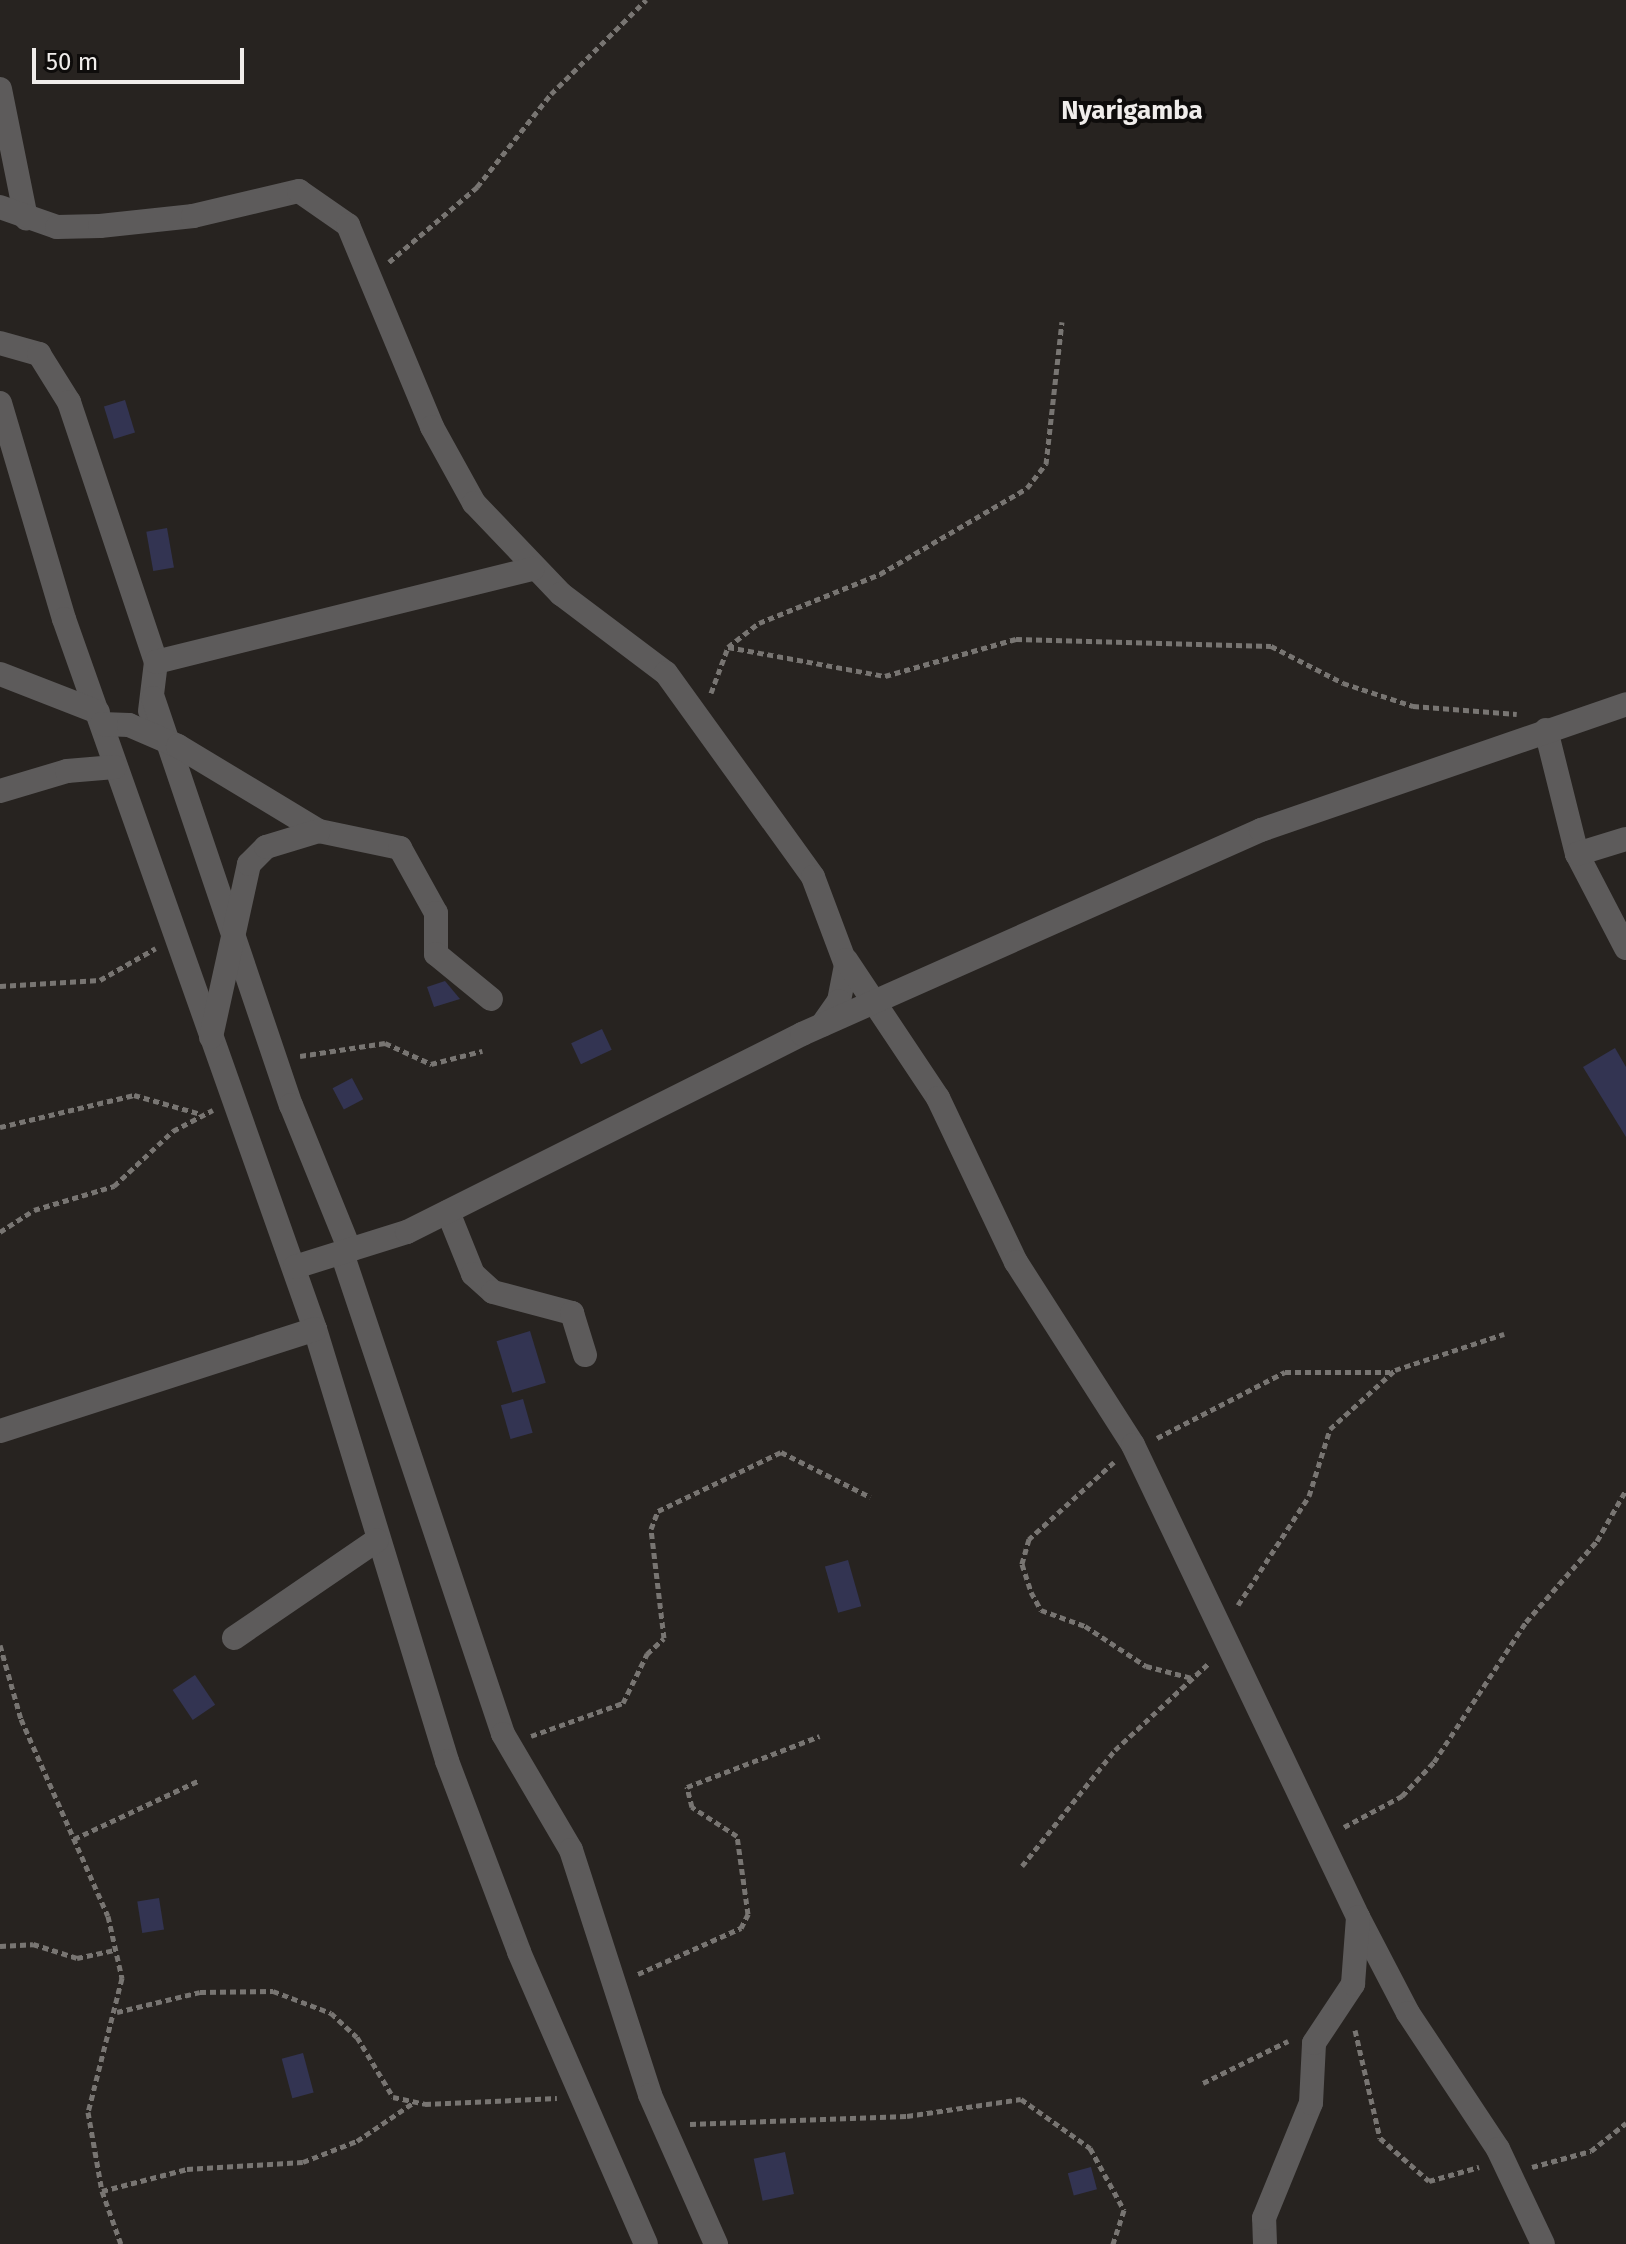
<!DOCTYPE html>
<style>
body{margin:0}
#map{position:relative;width:1626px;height:2244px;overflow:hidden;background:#272320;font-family:"Fira Sans",sans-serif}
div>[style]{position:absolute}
.building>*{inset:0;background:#333452;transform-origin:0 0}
.path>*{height:5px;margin-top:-2.5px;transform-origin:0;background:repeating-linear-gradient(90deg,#787572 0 6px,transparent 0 10px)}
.minor>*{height:24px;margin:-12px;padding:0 12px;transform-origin:12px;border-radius:12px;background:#5d5b5b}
span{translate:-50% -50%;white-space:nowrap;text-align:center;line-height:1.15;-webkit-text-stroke:8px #0e0c0b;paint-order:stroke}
.quarter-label{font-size:26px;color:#f0edeb;font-weight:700}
.scale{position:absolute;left:32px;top:48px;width:212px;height:36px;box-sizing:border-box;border:4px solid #f0edeb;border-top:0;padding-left:10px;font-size:24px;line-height:28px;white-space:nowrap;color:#f0edeb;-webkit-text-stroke:6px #0e0c0b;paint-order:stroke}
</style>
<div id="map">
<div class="building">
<i style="left:125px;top:400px;width:34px;height:22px;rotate:73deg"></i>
<i style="left:167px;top:528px;width:40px;height:21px;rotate:80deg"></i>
<i style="clip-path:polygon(445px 981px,460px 999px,434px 1007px,427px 987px)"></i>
<i style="left:602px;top:1029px;width:23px;height:34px;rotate:65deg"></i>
<i style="clip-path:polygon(1615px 1048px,1626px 1067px,1626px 1137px,1583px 1067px)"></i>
<i style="left:352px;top:1078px;width:24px;height:22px;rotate:62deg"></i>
<i style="left:530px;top:1331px;width:54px;height:35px;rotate:73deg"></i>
<i style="left:523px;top:1399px;width:35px;height:23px;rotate:74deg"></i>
<i style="left:848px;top:1560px;width:48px;height:24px;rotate:74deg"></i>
<i style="left:195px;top:1675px;width:36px;height:27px;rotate:56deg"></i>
<i style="left:159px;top:1898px;width:32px;height:22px;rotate:81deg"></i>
<i style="left:303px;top:2053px;width:41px;height:22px;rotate:75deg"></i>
<i style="left:785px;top:2152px;width:43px;height:32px;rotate:78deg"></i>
<i style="left:1091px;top:2167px;width:23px;height:24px;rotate:75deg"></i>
</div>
<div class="path">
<i style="left:389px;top:262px;width:116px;rotate:-40.4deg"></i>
<i style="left:477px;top:187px;width:119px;rotate:-51.5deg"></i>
<i style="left:551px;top:94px;width:134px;rotate:-44.7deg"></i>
<i style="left:728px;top:647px;width:160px;rotate:10.5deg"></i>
<i style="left:885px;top:676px;width:136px;rotate:-15.8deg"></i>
<i style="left:1016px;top:639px;width:255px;rotate:1.6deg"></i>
<i style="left:1271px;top:646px;width:81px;rotate:27.2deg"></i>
<i style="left:1343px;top:683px;width:74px;rotate:18.2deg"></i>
<i style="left:1413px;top:706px;width:104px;rotate:4.4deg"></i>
<i style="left:711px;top:693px;width:49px;rotate:-69.7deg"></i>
<i style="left:728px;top:647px;width:39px;rotate:-38deg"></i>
<i style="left:759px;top:623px;width:131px;rotate:-22deg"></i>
<i style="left:880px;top:574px;width:170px;rotate:-30.3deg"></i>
<i style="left:1027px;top:488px;width:31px;rotate:-52deg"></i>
<i style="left:1046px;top:464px;width:143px;rotate:-83.6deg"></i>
<i style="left:0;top:986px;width:100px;rotate:-3.4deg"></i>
<i style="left:100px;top:980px;width:64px;rotate:-29.7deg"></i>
<i style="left:300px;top:1056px;width:86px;rotate:-8.7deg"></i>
<i style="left:385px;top:1043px;width:51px;rotate:24.5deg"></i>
<i style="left:431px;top:1064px;width:53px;rotate:-14.3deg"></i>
<i style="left:0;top:1127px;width:138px;rotate:-13.4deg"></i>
<i style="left:134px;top:1095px;width:70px;rotate:15.8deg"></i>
<i style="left:0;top:1232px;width:40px;rotate:-32.9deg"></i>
<i style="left:34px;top:1210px;width:84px;rotate:-16.7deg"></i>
<i style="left:114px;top:1186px;width:81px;rotate:-43deg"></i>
<i style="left:173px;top:1131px;width:45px;rotate:-27.7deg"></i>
<i style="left:1157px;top:1438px;width:144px;rotate:-27.3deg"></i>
<i style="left:1285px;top:1372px;width:105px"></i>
<i style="left:1114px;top:1462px;width:115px;rotate:137.8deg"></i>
<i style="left:1029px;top:1539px;width:26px;rotate:106deg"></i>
<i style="left:1022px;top:1564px;width:29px;rotate:72deg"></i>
<i style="left:1031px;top:1592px;width:21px;rotate:61deg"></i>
<i style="left:1041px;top:1610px;width:47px;rotate:20deg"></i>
<i style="left:1085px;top:1626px;width:73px;rotate:33.3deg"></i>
<i style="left:1146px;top:1666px;width:48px;rotate:14.6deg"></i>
<i style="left:1238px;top:1605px;width:130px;rotate:-56.9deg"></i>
<i style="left:1309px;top:1496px;width:70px;rotate:-72.6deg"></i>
<i style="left:1330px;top:1429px;width:88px;rotate:-42.2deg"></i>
<i style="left:1395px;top:1370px;width:115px;rotate:-18.3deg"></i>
<i style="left:0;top:1645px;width:77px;rotate:74.2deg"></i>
<i style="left:21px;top:1719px;width:215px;rotate:66.2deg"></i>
<i style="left:108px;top:1916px;width:64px;rotate:77.3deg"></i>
<i style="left:122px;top:1978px;width:138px;rotate:104.2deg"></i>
<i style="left:88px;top:2112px;width:80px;rotate:80deg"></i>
<i style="left:102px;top:2191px;width:56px;rotate:70.3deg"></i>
<i style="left:531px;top:1736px;width:98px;rotate:-19.7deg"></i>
<i style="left:623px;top:1703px;width:55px;rotate:-63.9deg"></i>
<i style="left:647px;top:1654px;width:23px;rotate:-43deg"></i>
<i style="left:664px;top:1638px;width:110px;rotate:-96.8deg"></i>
<i style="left:651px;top:1529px;width:19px;rotate:-69deg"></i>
<i style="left:658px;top:1511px;width:136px;rotate:-25.6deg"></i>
<i style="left:781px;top:1452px;width:100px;rotate:26.8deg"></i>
<i style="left:1344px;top:1827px;width:66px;rotate:-28.1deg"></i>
<i style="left:1402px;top:1796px;width:47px;rotate:-46.7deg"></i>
<i style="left:1434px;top:1762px;width:168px;rotate:-56.7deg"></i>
<i style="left:1526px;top:1622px;width:108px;rotate:-48.8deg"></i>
<i style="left:1597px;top:1541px;width:59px;rotate:-60.4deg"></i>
<i style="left:74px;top:1839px;width:137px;rotate:-25.1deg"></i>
<i style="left:1022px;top:1866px;width:149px;rotate:-51.3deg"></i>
<i style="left:1115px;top:1750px;width:129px;rotate:-42.8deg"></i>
<i style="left:0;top:1946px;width:33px;rotate:-3deg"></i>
<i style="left:33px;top:1944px;width:46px;rotate:17.7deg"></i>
<i style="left:77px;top:1958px;width:39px;rotate:-12deg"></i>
<i style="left:638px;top:1974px;width:113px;rotate:-24.1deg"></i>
<i style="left:741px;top:1928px;width:16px;rotate:-63deg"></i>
<i style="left:748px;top:1914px;width:79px;rotate:-98deg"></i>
<i style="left:737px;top:1836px;width:54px;rotate:-147.2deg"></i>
<i style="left:692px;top:1807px;width:21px;rotate:-104deg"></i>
<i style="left:687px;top:1787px;width:142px;rotate:-21deg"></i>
<i style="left:117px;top:2012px;width:85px;rotate:-13.5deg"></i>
<i style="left:200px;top:1992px;width:73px;rotate:-0.8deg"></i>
<i style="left:273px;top:1991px;width:62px;rotate:20.8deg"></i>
<i style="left:331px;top:2013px;width:35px;rotate:43deg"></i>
<i style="left:357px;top:2037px;width:70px;rotate:59deg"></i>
<i style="left:393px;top:2097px;width:33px;rotate:12deg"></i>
<i style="left:425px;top:2104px;width:132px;rotate:-2.6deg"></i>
<i style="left:1355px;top:2030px;width:111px;rotate:77deg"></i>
<i style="left:1380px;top:2138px;width:65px;rotate:41.3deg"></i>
<i style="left:1429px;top:2181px;width:52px;rotate:-15.6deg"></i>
<i style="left:1203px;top:2083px;width:95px;rotate:-26.3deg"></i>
<i style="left:690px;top:2124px;width:217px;rotate:-2.1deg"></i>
<i style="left:907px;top:2116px;width:115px;rotate:-8.5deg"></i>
<i style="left:1021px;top:2099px;width:85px;rotate:35.4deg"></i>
<i style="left:1090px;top:2148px;width:71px;rotate:61.3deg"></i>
<i style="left:1124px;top:2210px;width:36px;rotate:108deg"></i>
<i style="left:1532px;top:2167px;width:61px;rotate:-15.2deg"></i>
<i style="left:1591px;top:2151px;width:45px;rotate:-38.7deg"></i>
<i style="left:102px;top:2191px;width:88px;rotate:-14.5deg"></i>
<i style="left:187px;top:2169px;width:116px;rotate:-3.5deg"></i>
<i style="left:303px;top:2162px;width:58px;rotate:-21.3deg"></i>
<i style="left:357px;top:2141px;width:68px;rotate:-34.2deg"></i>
</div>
<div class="minor">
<i style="left:0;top:89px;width:132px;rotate:78.6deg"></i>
<i style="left:0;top:207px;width:60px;rotate:19.3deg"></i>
<i style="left:57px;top:227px;width:43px;rotate:-1.3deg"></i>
<i style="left:100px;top:226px;width:94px;rotate:-6.1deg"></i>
<i style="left:193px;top:216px;width:109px;rotate:-13.3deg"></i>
<i style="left:299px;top:191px;width:60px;rotate:34.8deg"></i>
<i style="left:348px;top:225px;width:219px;rotate:67.4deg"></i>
<i style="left:432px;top:427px;width:87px;rotate:61.1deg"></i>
<i style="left:474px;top:503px;width:126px;rotate:46.3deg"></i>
<i style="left:561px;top:594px;width:131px;rotate:37deg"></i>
<i style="left:666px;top:673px;width:251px;rotate:54.2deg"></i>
<i style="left:813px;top:877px;width:94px;rotate:69.4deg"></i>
<i style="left:846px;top:965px;width:37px;rotate:101deg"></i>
<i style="left:839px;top:1001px;width:29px;rotate:125deg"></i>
<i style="left:0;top:343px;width:41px;rotate:15.8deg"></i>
<i style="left:39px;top:354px;width:57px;rotate:58deg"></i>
<i style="left:69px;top:402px;width:274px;rotate:71.5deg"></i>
<i style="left:156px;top:662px;width:49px;rotate:97deg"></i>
<i style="left:0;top:403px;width:225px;rotate:73.5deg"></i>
<i style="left:64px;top:619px;width:753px;rotate:70.53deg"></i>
<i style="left:315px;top:1329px;width:452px;rotate:73deg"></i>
<i style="left:447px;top:1761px;width:204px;rotate:69.3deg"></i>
<i style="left:519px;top:1952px;width:318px;rotate:66.5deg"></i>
<i style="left:156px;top:662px;width:388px;rotate:-13.9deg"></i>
<i style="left:0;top:674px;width:105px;rotate:21.2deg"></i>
<i style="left:153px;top:698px;width:430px;rotate:71.3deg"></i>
<i style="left:291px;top:1105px;width:157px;rotate:67.9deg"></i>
<i style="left:102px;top:724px;width:27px;rotate:2deg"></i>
<i style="left:129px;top:725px;width:53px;rotate:23.2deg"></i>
<i style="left:178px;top:746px;width:165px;rotate:31.1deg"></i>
<i style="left:319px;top:831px;width:83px;rotate:11.9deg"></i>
<i style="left:400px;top:848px;width:74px;rotate:61deg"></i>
<i style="left:436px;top:913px;width:41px;rotate:90deg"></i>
<i style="left:436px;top:954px;width:71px;rotate:39.3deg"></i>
<i style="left:1546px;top:730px;width:128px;rotate:76deg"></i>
<i style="left:1577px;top:854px;width:106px;rotate:62.5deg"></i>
<i style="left:0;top:791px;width:70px;rotate:-16.6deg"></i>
<i style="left:67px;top:771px;width:48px;rotate:-4.8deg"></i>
<i style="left:1577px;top:854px;width:51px;rotate:-17deg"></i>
<i style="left:846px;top:960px;width:166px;rotate:56.3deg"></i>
<i style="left:938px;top:1098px;width:182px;rotate:64.6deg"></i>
<i style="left:1016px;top:1262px;width:217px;rotate:57.4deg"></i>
<i style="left:1133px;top:1445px;width:523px;rotate:64.51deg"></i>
<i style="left:1358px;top:1917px;width:108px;rotate:62.5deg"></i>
<i style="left:1408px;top:2013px;width:163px;rotate:56.5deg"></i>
<i style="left:1498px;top:2149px;width:105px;rotate:64.7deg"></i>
<i style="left:211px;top:1037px;width:177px;rotate:-77.6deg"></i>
<i style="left:249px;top:864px;width:24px;rotate:-45deg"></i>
<i style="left:266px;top:847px;width:55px;rotate:-16.8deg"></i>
<i style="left:448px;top:1212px;width:67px;rotate:68deg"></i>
<i style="left:473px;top:1274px;width:27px;rotate:42deg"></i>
<i style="left:493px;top:1292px;width:82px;rotate:14.9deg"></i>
<i style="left:572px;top:1313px;width:44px;rotate:72.8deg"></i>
<i style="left:342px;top:1253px;width:507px;rotate:71.49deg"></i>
<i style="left:503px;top:1734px;width:134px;rotate:59.6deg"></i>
<i style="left:571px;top:1850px;width:257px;rotate:72.1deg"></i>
<i style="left:650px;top:2095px;width:163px;rotate:66.1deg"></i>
<i style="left:295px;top:1267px;width:117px;rotate:-17.4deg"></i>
<i style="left:407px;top:1232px;width:442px;rotate:-26.6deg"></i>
<i style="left:802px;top:1034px;width:502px;rotate:-23.96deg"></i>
<i style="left:1261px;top:830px;width:386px;rotate:-19deg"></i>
<i style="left:0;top:1431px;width:331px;rotate:-17.9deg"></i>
<i style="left:234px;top:1638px;width:173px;rotate:-34.4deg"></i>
<i style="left:1265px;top:2244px;width:26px;rotate:-92deg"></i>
<i style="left:1264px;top:2218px;width:124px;rotate:-67.8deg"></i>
<i style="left:1311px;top:2103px;width:60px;rotate:-87.1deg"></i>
<i style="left:1314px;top:2043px;width:71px;rotate:-56.5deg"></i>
<i style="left:1353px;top:1984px;width:67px;rotate:-85.7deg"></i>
</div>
<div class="quarter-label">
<span style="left:1132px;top:111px">Nyarigamba</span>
</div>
<div class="scale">50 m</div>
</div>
